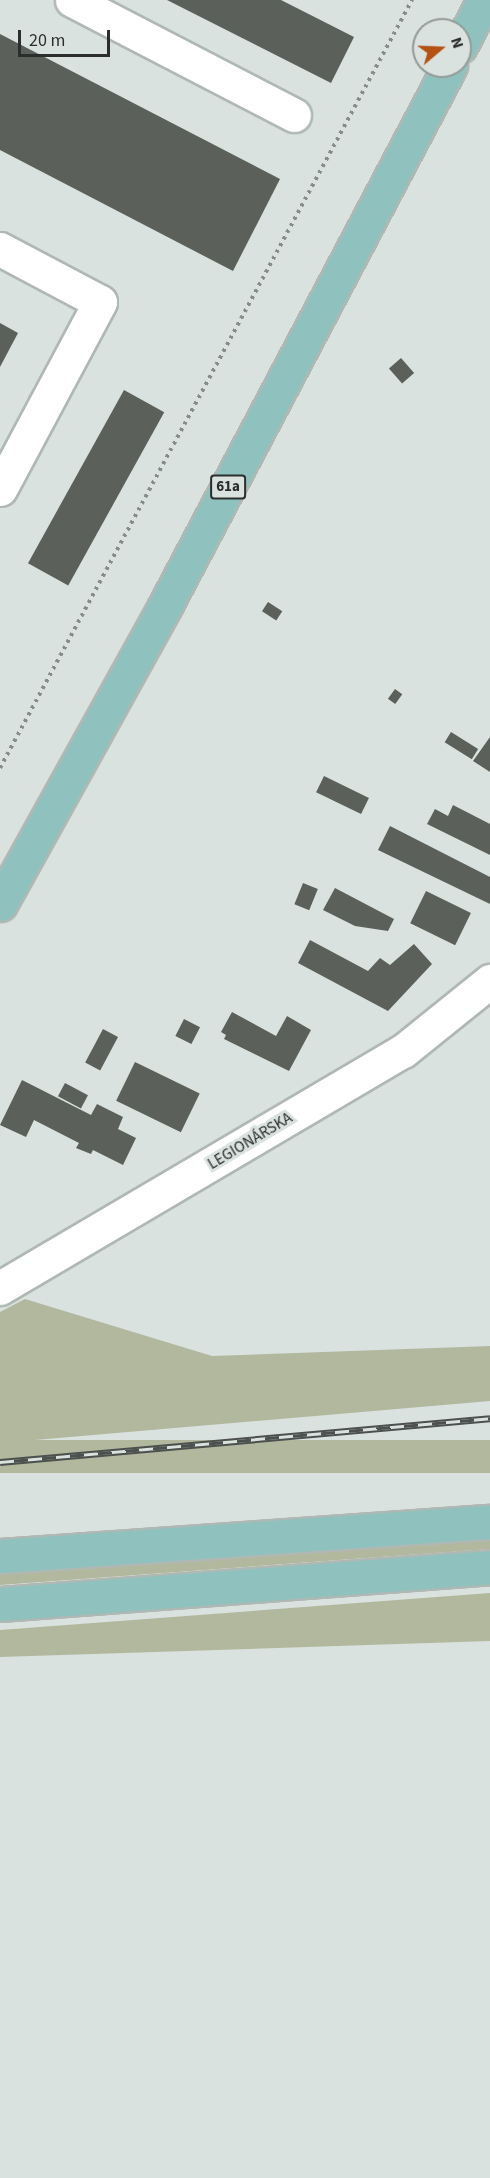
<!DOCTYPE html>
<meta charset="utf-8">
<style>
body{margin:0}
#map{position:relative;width:490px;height:2178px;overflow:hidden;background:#d9e2de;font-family:"Source Sans 3",sans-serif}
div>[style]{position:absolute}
.green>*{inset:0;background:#b2b89e;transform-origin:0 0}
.building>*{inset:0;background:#5b605a;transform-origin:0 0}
.path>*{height:4px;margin-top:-2px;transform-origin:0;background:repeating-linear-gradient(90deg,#868c8a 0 3px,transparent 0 7.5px)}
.roads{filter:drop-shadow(2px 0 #b0b8b4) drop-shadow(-2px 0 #b0b8b4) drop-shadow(0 2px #b0b8b4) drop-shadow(0 -2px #b0b8b4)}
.minor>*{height:33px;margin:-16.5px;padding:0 16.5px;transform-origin:16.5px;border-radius:16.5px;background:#fff}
.major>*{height:33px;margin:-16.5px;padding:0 16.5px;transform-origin:16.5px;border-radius:16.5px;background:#8fc2be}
.rail>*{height:7px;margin-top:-3.5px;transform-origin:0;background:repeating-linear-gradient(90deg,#d9e2de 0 14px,#4c504e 0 28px);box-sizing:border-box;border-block:2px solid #4c504e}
span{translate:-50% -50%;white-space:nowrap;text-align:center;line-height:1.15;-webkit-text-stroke:6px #d9e2de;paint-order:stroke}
.shield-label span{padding:2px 4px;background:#d9e2de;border:2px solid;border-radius:4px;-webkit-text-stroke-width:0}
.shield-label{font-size:15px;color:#2b2e2d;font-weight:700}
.street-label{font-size:16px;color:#2b2e2d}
.north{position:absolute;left:412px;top:18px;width:60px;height:60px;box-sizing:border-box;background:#d9e2de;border:2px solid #939a97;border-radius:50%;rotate:71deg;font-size:16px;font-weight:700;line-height:24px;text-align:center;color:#2b2e2d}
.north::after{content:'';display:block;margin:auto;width:21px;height:27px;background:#b35212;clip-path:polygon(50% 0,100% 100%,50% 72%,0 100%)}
.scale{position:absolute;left:18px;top:30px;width:92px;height:27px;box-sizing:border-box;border:3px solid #2b2e2d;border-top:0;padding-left:8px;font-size:18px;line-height:21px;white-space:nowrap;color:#2b2e2d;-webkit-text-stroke:4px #d9e2de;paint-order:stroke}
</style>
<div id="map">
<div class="green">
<i style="clip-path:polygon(25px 1299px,212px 1356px,490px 1346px,490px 1401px,0 1443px,0 1312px)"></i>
<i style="left:490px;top:1440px;width:33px;height:492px;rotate:90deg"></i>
<i style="clip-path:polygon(490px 1535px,490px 1549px,0 1585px,0 1574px)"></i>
<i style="clip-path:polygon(490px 1593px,490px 1641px,0 1657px,0 1630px)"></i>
</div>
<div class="building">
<i style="clip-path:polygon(167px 0,281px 0,354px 37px,331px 83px)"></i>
<i style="clip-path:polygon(0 34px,280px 179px,233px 271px,0 150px)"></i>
<i style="clip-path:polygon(0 323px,18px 333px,0 367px)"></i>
<i style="left:401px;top:358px;width:20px;height:16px;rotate:49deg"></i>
<i style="left:124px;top:390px;width:46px;height:198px;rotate:29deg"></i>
<i style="left:268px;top:602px;width:17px;height:11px;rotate:33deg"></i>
<i style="left:395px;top:689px;width:9px;height:12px;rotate:36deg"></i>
<i style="left:451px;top:732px;width:32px;height:12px;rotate:32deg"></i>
<i style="clip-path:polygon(490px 737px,490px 772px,473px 761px)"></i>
<i style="left:324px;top:776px;width:50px;height:18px;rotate:26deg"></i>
<i style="clip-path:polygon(453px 805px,490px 824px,490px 855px,427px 824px,435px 809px,448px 816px)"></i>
<i style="clip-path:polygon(390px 826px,490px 877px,490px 904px,378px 850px)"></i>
<i style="left:303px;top:883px;width:16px;height:23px;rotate:22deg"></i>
<i style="clip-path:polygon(335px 888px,394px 919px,388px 931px,355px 926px,323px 910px)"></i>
<i style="left:426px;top:891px;width:50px;height:36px;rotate:26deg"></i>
<i style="clip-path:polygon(310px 940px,368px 971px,380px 958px,390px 965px,414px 944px,432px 964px,388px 1011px,298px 963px)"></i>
<i style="clip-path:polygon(232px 1012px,276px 1036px,287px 1016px,311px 1030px,289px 1071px,224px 1039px,226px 1035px,221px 1032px)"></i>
<i style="left:184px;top:1019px;width:18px;height:19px;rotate:27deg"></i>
<i style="left:103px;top:1029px;width:17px;height:38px;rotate:28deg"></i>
<i style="left:135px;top:1062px;width:72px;height:43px;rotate:26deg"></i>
<i style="clip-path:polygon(22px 1080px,91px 1115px,97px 1104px,123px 1117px,118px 1129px,136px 1138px,123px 1165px,93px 1150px,91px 1154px,76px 1148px,79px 1143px,34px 1120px,26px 1137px,0 1125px)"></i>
<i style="left:65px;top:1083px;width:26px;height:15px;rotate:28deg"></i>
</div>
<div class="path">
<i style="left:0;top:768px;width:872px;rotate:-61.79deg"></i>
</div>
<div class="roads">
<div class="minor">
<i style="left:72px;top:0;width:250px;rotate:27.4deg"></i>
<i style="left:0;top:249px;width:113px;rotate:27.9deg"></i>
<i style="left:100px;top:302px;width:212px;rotate:118.1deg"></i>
<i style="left:0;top:1288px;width:468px;rotate:-30.5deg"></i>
<i style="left:403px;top:1051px;width:112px;rotate:-38.8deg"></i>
</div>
<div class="major">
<i style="left:460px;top:46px;width:52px;rotate:-62.4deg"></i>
<i style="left:0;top:904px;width:341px;rotate:-61deg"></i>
<i style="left:165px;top:606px;width:611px;rotate:-62.18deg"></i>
<i style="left:0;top:1556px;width:491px;rotate:-4deg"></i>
<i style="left:0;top:1604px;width:491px;rotate:-4.3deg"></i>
</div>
</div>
<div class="rail">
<i style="left:0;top:1462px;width:492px;rotate:-5.1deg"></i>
</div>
<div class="shield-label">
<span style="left:228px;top:487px">61a</span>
</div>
<div class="street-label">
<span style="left:250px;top:1141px;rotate:-31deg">LEGIONÁRSKA</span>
</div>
<div class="north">N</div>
<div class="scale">20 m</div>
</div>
